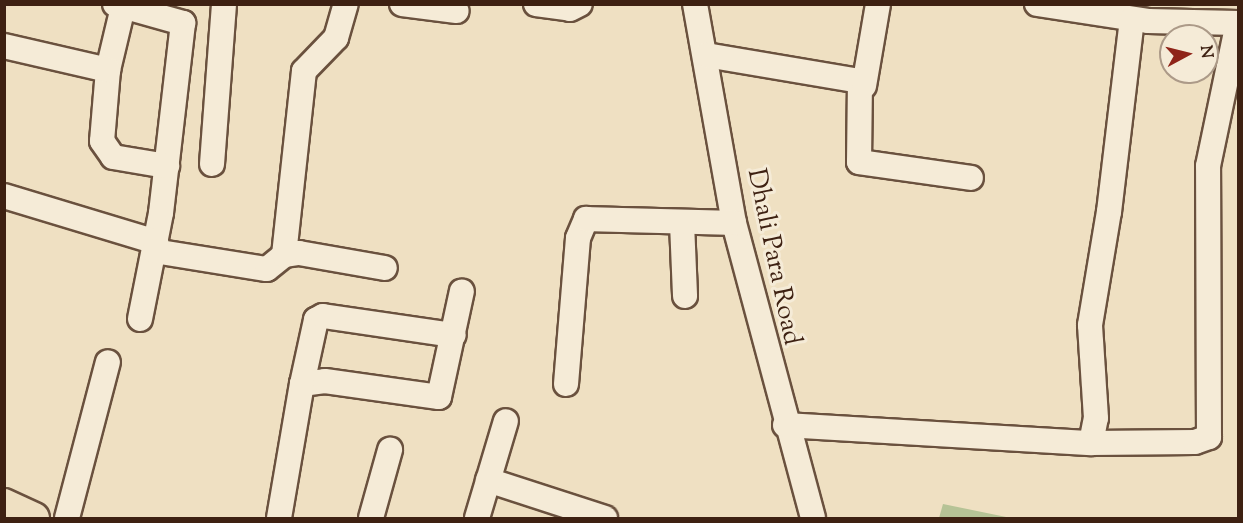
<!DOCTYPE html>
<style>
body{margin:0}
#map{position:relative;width:1243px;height:523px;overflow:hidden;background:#efe0c2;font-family:"Sorts Mill Goudy",serif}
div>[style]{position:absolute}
.green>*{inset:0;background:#b6c396}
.roads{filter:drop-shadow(2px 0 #6a513e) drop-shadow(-2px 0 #6a513e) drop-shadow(0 2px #6a513e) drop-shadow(0 -2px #6a513e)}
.minor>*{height:24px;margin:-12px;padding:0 12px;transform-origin:12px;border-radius:12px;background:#f5ebd7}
.major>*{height:30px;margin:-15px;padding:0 15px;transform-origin:15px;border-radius:15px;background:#efe0c2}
span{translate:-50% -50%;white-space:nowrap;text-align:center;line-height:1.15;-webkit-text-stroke:6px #f5ebd7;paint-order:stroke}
.street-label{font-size:26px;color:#3e2112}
.frame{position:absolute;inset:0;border:6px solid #3e2112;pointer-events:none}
.north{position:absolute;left:1159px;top:24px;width:60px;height:60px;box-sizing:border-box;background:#f5ebd7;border:2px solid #ac9a88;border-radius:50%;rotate:83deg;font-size:16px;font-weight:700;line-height:24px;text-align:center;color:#3e2112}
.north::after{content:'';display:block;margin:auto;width:21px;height:27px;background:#8f2418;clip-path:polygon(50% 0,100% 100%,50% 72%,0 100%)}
</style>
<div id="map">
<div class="green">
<i style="clip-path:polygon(943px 504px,1011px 518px,939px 518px)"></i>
</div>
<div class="roads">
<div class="minor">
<i style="left:115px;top:4px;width:71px;rotate:15.6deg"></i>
<i style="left:183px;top:23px;width:191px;rotate:96.6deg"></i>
<i style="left:161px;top:213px;width:108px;rotate:101.2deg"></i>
<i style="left:402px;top:4px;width:55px;rotate:7.3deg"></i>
<i style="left:536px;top:4px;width:34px;rotate:8deg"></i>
<i style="left:570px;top:9px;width:11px;rotate:-27deg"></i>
<i style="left:695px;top:4px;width:222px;rotate:79.9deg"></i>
<i style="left:734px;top:223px;width:305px;rotate:75deg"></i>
<i style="left:1037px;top:4px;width:112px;rotate:8.7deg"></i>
<i style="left:1148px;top:21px;width:90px;rotate:1.3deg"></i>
<i style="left:123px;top:7px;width:65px;rotate:103.4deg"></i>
<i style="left:108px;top:70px;width:71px;rotate:94.8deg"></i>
<i style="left:102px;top:141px;width:19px;rotate:55deg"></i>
<i style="left:113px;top:157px;width:55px;rotate:9.5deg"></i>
<i style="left:4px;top:46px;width:107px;rotate:13deg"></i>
<i style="left:706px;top:55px;width:156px;rotate:9.6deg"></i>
<i style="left:860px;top:81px;width:81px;rotate:90.7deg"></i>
<i style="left:859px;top:162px;width:113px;rotate:8.1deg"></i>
<i style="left:864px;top:86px;width:83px;rotate:-80.3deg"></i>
<i style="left:212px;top:164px;width:160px;rotate:-85.7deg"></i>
<i style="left:4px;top:196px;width:159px;rotate:16.8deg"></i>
<i style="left:682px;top:223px;width:73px;rotate:87.6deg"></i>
<i style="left:154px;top:251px;width:114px;rotate:9.1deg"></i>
<i style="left:267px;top:269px;width:22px;rotate:-39deg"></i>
<i style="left:284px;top:255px;width:15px;rotate:-8deg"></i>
<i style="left:299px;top:253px;width:87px;rotate:9.9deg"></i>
<i style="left:284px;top:255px;width:185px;rotate:-83.8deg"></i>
<i style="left:304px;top:71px;width:46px;rotate:-45.9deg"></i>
<i style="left:336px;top:38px;width:35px;rotate:-74deg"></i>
<i style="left:302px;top:384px;width:66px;rotate:-77.7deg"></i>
<i style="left:316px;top:320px;width:8px;rotate:-30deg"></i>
<i style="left:323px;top:316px;width:132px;rotate:8.3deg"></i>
<i style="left:566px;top:384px;width:146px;rotate:-85.3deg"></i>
<i style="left:578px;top:238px;width:21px;rotate:-67deg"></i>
<i style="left:586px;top:219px;width:148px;rotate:1.5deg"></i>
<i style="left:785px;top:425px;width:307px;rotate:3.4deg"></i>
<i style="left:1091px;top:443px;width:104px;rotate:-0.6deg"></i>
<i style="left:1195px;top:442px;width:15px;rotate:-20deg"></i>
<i style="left:1209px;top:437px;width:271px;rotate:-90.2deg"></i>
<i style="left:1208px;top:166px;width:146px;rotate:-78.2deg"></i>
<i style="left:1091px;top:443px;width:25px;rotate:-79deg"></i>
<i style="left:1096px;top:418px;width:93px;rotate:-93.7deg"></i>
<i style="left:1090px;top:325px;width:115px;rotate:-80.5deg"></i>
<i style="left:1109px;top:212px;width:194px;rotate:-83.2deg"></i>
<i style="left:488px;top:480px;width:123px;rotate:18deg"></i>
<i style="left:67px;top:518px;width:161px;rotate:-75.3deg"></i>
<i style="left:279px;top:518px;width:136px;rotate:-80.3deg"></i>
<i style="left:302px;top:384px;width:23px;rotate:-7deg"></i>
<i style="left:325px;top:381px;width:115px;rotate:8deg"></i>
<i style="left:439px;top:397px;width:108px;rotate:-77.8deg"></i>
<i style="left:371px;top:518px;width:71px;rotate:-74.4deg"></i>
<i style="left:477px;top:518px;width:101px;rotate:-73.4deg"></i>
</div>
<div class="major">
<i style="left:4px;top:504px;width:33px;rotate:25deg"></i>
</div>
</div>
<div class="street-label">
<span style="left:773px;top:257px;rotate:78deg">Dhali Para Road</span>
</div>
<div class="frame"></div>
<div class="north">N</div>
</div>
